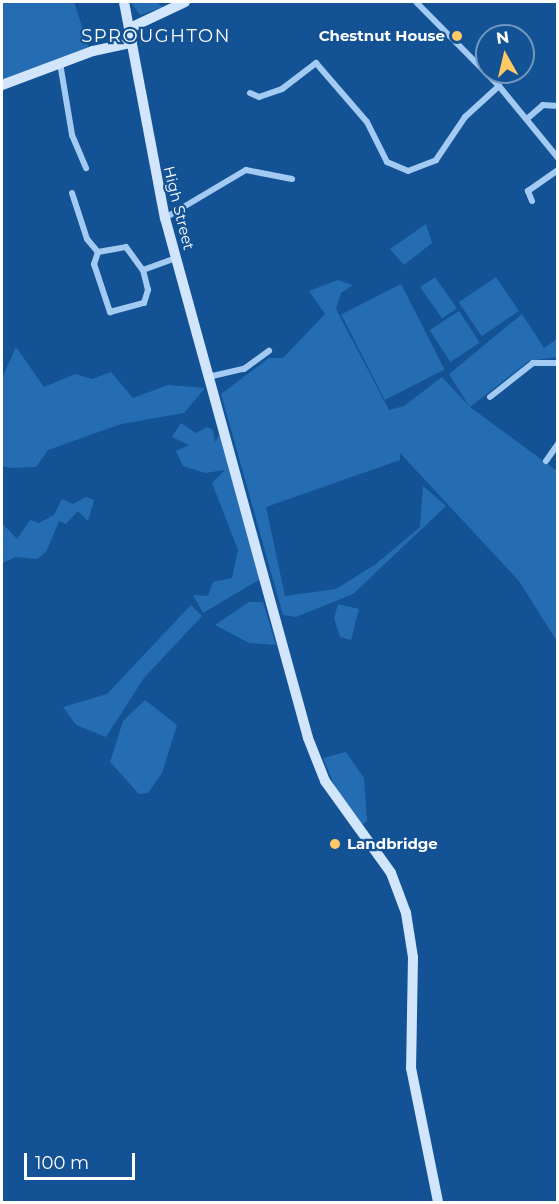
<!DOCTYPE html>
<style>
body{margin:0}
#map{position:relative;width:559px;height:1204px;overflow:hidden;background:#135294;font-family:Montserrat,sans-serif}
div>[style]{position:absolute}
.green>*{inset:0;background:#256db3;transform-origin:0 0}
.street>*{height:6px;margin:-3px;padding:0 3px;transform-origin:3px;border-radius:3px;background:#a2caf2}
.secondary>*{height:10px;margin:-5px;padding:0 5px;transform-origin:5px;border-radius:5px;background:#d1e6fc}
.dots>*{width:16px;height:16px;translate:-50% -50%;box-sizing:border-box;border:3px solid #135294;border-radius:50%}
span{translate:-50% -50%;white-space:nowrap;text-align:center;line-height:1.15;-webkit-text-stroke:4.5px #135294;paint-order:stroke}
.poi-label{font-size:15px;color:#fff;font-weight:700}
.right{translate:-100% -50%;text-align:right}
.left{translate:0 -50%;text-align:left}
.street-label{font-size:15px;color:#fff}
.quarter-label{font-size:18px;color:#fff;letter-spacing:1.5px}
.frame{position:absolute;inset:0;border:3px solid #fff;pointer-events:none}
.north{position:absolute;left:475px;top:24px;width:60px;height:60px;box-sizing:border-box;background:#135294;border:2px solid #7197bf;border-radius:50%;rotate:352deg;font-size:16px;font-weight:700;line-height:24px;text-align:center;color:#fff}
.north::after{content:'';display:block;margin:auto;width:21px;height:27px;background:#ffca63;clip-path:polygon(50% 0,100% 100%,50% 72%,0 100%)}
.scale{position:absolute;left:24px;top:1153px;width:111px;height:27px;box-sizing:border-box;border:3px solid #fff;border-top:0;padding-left:8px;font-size:18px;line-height:21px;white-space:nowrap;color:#fff;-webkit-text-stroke:4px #135294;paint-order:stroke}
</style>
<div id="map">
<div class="green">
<i style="clip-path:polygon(2px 2px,74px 2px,89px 48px,2px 82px)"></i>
<i style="clip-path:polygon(131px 2px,156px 2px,163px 7px,140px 15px)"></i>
<i style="clip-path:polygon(426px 224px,432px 243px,404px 265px,390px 249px)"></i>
<i style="left:435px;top:277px;width:38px;height:18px;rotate:55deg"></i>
<i style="left:496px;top:277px;width:41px;height:45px;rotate:56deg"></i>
<i style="clip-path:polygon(338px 280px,353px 285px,341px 293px,336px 309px,389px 410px,404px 406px,442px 377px,469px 406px,449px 374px,522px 314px,544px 348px,557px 339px,557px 357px,529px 361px,470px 407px,557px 471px,557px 641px,519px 581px,400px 453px,400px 460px,266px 507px,285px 596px,336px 589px,376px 564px,420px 527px,423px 486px,446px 506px,353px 594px,296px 617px,283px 615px,221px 394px,269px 358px,283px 358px,325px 314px,309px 291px)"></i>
<i style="left:401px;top:284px;width:96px;height:67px;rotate:63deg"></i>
<i style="left:459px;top:311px;width:38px;height:35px;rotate:57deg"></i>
<i style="clip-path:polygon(16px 347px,44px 387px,75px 374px,92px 379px,111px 372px,133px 398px,168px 385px,205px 388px,184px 413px,121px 424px,48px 450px,36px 467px,11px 468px,2px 466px,2px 378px)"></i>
<i style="clip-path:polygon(181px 423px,196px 433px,207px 427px,213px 430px,215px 442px,220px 434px,262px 578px,203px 613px,193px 595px,208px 596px,213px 582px,232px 578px,238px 550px,212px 483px,225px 470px,205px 473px,183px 466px,176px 451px,189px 445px,172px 437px)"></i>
<i style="clip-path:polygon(86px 497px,94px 500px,88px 521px,78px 511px,66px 524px,59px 521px,46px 552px,37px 559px,16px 557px,2px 563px,2px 523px,17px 539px,30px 520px,39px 523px,54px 515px,62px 499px,73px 504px)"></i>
<i style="clip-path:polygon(249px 602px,263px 602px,276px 645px,249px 643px,215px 625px)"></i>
<i style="clip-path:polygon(338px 604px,359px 609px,351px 640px,340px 637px,334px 618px)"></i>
<i style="clip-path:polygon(191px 605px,202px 616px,144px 678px,106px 737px,76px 725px,63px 707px,107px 694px)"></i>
<i style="clip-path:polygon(145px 700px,177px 725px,162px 773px,148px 793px,139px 794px,110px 762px,123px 721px)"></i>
<i style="clip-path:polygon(346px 752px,364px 778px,367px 821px,362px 825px,336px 789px,323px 758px)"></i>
</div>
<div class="street">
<i style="left:416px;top:2px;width:118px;rotate:45.3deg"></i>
<i style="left:499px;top:86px;width:93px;rotate:50.7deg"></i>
<i style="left:60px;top:63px;width:73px;rotate:80.5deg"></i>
<i style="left:72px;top:135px;width:36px;rotate:67deg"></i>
<i style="left:250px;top:93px;width:10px;rotate:24deg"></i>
<i style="left:259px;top:97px;width:24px;rotate:-19deg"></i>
<i style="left:282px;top:89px;width:43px;rotate:-37.4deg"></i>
<i style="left:316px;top:63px;width:78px;rotate:49.2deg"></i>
<i style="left:367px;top:122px;width:45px;rotate:63.4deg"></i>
<i style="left:387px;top:162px;width:23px;rotate:23deg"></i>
<i style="left:408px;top:171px;width:30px;rotate:-21deg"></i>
<i style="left:436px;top:160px;width:52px;rotate:-56deg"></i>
<i style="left:465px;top:117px;width:46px;rotate:-42.4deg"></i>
<i style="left:528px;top:118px;width:20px;rotate:-41deg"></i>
<i style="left:543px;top:105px;width:15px;rotate:4deg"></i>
<i style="left:72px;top:193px;width:48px;rotate:71.9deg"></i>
<i style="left:87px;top:239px;width:17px;rotate:50deg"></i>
<i style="left:98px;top:252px;width:28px;rotate:-10deg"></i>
<i style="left:126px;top:247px;width:29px;rotate:54deg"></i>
<i style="left:143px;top:270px;width:35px;rotate:-20deg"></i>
<i style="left:532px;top:201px;width:11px;rotate:-112deg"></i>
<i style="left:528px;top:191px;width:37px;rotate:-35deg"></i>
<i style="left:165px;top:218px;width:94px;rotate:-30.7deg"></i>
<i style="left:246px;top:170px;width:47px;rotate:11.1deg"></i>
<i style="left:98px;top:252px;width:13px;rotate:108deg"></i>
<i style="left:94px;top:264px;width:51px;rotate:71.6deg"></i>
<i style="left:110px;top:312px;width:35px;rotate:-15deg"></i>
<i style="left:144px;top:303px;width:14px;rotate:-73deg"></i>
<i style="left:148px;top:290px;width:21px;rotate:-104deg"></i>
<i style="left:208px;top:377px;width:37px;rotate:-13deg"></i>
<i style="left:244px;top:369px;width:31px;rotate:-36deg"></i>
<i style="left:490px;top:397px;width:55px;rotate:-38.3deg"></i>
<i style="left:533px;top:363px;width:25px"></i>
<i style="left:546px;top:461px;width:21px;rotate:-55deg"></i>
</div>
<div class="secondary">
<i style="left:124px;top:2px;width:220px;rotate:79.3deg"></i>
<i style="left:165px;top:218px;width:539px;rotate:74.62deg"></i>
<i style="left:308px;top:738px;width:46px;rotate:68.4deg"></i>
<i style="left:325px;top:781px;width:113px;rotate:54.3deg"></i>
<i style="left:391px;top:873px;width:43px;rotate:69.4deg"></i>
<i style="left:406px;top:913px;width:45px;rotate:81deg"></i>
<i style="left:413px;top:957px;width:111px;rotate:91deg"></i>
<i style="left:411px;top:1068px;width:137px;rotate:78.6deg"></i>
<i style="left:130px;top:28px;width:61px;rotate:-25.3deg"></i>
<i style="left:2px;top:85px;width:97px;rotate:-20.5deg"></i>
<i style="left:93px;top:51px;width:40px;rotate:-12deg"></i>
</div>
<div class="dots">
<i style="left:457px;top:36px;background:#ffca63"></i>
<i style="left:335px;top:844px;background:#ffca63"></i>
</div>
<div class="poi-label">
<span class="right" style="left:445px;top:36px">Chestnut House</span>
<span class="left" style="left:347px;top:844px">Landbridge</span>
</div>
<div class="street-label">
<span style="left:179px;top:208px;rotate:76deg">High Street</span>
</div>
<div class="quarter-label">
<span style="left:156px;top:36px">SPROUGHTON</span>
</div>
<div class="frame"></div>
<div class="north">N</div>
<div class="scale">100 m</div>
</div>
